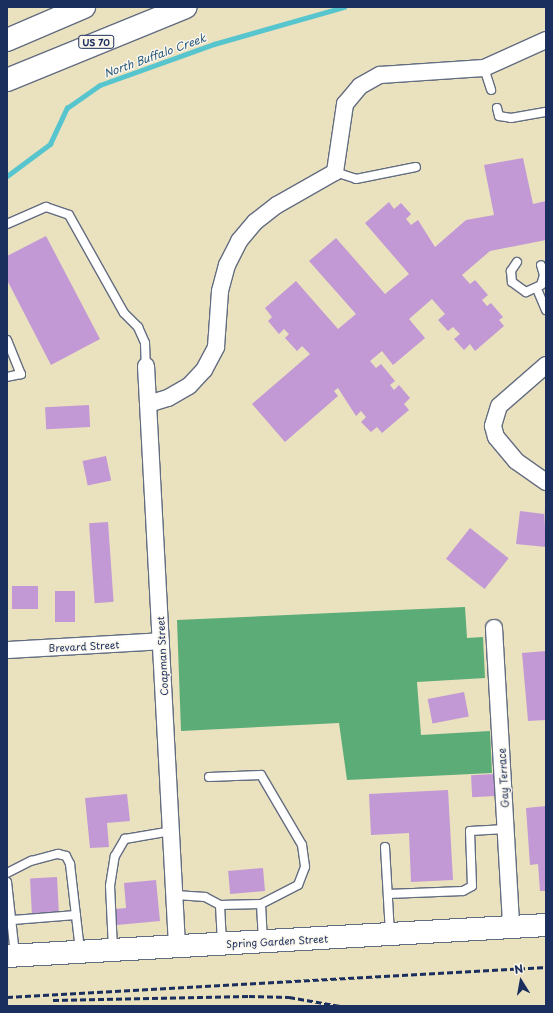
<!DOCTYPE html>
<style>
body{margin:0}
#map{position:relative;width:553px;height:1013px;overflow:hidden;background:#eae1bf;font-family:"Playpen Sans",sans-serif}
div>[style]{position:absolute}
.forest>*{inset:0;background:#5cac78}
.stream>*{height:4.5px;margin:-2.25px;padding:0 2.25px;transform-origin:2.25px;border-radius:2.25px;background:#57c5cd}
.building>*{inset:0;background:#c299d5;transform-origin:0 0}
.roads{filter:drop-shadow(1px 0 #636d80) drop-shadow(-1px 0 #636d80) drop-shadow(0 1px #636d80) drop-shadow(0 -1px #636d80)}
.lane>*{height:8px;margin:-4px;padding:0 4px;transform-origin:4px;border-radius:4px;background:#fff}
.street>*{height:16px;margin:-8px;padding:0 8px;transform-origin:8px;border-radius:8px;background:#fff}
.secondary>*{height:22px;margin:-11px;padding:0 11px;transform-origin:11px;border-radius:11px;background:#fff}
.highway>*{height:22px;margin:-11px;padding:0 11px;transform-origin:11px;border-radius:11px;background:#fff}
.rail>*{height:3px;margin-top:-1.5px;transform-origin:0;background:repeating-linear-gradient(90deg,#1b2f5e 0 6px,transparent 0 9px)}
span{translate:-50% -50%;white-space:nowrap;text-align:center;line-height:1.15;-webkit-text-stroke:3px #fbf7ec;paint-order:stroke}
.shield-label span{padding:1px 3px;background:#fbf7ec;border:1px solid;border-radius:3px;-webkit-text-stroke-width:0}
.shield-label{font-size:9px;color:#1b2f5e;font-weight:700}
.street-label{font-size:10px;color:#1b2f5e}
.water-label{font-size:11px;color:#2d5c7f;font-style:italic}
.frame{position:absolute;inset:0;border:8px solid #1b2f5e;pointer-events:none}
.north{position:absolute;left:501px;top:961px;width:40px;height:40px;-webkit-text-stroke:3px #fbf7ec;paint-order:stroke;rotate:349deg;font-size:11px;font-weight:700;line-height:16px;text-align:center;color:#1b2f5e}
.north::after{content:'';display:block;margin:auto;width:14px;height:18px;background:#1b2f5e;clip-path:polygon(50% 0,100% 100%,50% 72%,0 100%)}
</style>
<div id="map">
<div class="forest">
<i style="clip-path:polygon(465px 607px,467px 638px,483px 637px,485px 678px,417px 682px,421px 735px,490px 731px,492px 773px,347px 780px,339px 723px,181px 731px,177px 620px)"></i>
</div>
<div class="stream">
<i style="left:7px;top:176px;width:54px;rotate:-36.7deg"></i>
<i style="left:50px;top:144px;width:40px;rotate:-65deg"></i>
<i style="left:67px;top:108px;width:40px;rotate:-34.9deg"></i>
<i style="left:100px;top:85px;width:121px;rotate:-19.8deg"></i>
<i style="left:214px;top:44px;width:135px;rotate:-15.9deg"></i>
</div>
<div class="building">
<i style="clip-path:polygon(523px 158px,533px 204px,546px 201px,546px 240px,490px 251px,462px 275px,470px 284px,475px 280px,488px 295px,482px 300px,487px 306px,491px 303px,503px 317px,499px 320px,504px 326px,475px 351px,470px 344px,464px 350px,454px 339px,460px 334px,453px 327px,448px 331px,438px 320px,445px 314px,432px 299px,409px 319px,425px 338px,393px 365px,382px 351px,370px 361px,376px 368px,381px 364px,395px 381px,390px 385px,394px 390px,399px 385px,410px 398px,404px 404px,409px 410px,382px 433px,377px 427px,371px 432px,361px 422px,366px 417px,361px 411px,356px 416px,338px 388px,334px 391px,338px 396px,285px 442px,252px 404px,310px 354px,302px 346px,297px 351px,285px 338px,289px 334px,284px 329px,279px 334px,268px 321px,272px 317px,265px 308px,296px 281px,338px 329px,356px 314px,309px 261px,336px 238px,385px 294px,409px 274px,365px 223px,389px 202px,394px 209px,401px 203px,411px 214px,406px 219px,411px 225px,418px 220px,435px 247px,466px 220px,494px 215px,484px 165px)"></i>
<i style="clip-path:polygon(46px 236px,100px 339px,51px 365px,7px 280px,7px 256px)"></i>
<i style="left:89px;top:405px;width:22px;height:44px;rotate:87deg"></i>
<i style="left:106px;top:456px;width:25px;height:24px;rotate:78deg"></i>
<i style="clip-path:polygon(544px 508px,546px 547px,516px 544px,520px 511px,544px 514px)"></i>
<i style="left:108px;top:522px;width:80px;height:19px;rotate:86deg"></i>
<i style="left:470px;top:528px;width:49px;height:39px;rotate:38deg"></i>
<i style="left:12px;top:586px;width:26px;height:23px"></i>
<i style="left:55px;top:591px;width:20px;height:31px"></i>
<i style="clip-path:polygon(546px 651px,546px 720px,528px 721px,522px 653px)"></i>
<i style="left:464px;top:692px;width:25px;height:37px;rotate:79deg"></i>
<i style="left:494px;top:774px;width:22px;height:23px;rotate:87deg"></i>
<i style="clip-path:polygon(448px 790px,453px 880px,411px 882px,409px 833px,371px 835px,369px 794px)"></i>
<i style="clip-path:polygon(127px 794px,130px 821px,107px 823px,109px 847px,90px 848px,85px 798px)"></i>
<i style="clip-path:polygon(546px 806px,546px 891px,540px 891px,538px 864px,530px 865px,526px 808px)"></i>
<i style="left:263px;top:868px;width:23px;height:35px;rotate:85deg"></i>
<i style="left:57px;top:877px;width:35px;height:27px;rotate:87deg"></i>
<i style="clip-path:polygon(156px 880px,160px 921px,117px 925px,115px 909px,126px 908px,124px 883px)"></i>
</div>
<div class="roads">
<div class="lane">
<i style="left:484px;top:68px;width:23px;rotate:72deg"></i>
<i style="left:497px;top:108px;width:8px;rotate:76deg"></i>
<i style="left:499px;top:116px;width:12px;rotate:9deg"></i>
<i style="left:511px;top:118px;width:36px;rotate:-10deg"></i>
<i style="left:335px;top:172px;width:22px;rotate:18deg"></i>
<i style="left:356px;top:179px;width:61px;rotate:-11.3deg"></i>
<i style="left:7px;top:224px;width:43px;rotate:-23.6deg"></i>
<i style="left:46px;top:207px;width:24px;rotate:19deg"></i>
<i style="left:69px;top:215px;width:112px;rotate:60.7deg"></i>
<i style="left:124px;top:313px;width:20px;rotate:45deg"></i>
<i style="left:138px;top:327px;width:17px;rotate:66deg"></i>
<i style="left:145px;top:343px;width:23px;rotate:88deg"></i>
<i style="left:517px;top:262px;width:11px;rotate:124deg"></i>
<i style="left:511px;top:271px;width:11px;rotate:85deg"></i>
<i style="left:512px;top:282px;width:17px;rotate:36deg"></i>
<i style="left:526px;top:292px;width:17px;rotate:-25deg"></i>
<i style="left:541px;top:285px;width:10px;rotate:-73deg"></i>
<i style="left:544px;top:275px;width:10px;rotate:-107deg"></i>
<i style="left:537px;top:289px;width:23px;rotate:67deg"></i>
<i style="left:7px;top:340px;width:37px;rotate:68deg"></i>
<i style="left:21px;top:374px;width:14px;rotate:168deg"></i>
<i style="left:209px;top:777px;width:52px;rotate:-2.2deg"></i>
<i style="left:261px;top:775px;width:81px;rotate:59.6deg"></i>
<i style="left:302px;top:845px;width:22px;rotate:82deg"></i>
<i style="left:305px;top:867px;width:19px;rotate:111deg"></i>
<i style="left:298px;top:885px;width:42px;rotate:152.8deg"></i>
<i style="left:385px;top:847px;width:87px;rotate:86.7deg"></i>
<i style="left:7px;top:873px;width:27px;rotate:-27deg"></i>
<i style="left:31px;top:861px;width:28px;rotate:-15deg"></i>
<i style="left:58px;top:854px;width:8px;rotate:14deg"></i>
<i style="left:66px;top:856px;width:9px;rotate:63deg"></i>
<i style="left:70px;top:864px;width:87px;rotate:83.4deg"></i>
<i style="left:7px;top:882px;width:73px;rotate:83.7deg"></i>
<i style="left:388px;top:894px;width:75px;rotate:-2.3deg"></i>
<i style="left:463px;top:891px;width:10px;rotate:-29deg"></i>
<i style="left:472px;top:886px;width:55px;rotate:-92.1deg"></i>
<i style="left:470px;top:831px;width:36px;rotate:-3deg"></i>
<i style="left:176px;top:895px;width:29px;rotate:4deg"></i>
<i style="left:205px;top:897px;width:17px;rotate:28deg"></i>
<i style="left:220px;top:905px;width:41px;rotate:-1.4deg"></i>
<i style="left:261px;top:904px;width:37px;rotate:87deg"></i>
<i style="left:220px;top:905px;width:38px;rotate:87deg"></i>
<i style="left:13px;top:920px;width:63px;rotate:-4.5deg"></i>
<i style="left:113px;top:949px;width:63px;rotate:-92.7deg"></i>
<i style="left:110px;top:886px;width:30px;rotate:-81deg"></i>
<i style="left:115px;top:856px;width:20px;rotate:-60deg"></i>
<i style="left:125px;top:839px;width:48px;rotate:-9.7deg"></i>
</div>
<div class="street">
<i style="left:546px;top:365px;width:62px;rotate:138.9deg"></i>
<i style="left:499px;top:406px;width:21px;rotate:107deg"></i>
<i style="left:493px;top:426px;width:11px;rotate:75deg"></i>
<i style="left:496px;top:437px;width:31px;rotate:50deg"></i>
<i style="left:516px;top:461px;width:37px;rotate:35deg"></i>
<i style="left:146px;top:366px;width:581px;rotate:86.94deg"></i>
<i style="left:148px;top:404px;width:21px;rotate:-17deg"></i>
<i style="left:168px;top:398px;width:24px;rotate:-30deg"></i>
<i style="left:189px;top:386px;width:22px;rotate:-47deg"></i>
<i style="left:204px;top:370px;width:26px;rotate:-62deg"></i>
<i style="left:216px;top:347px;width:56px;rotate:-85.9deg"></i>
<i style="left:220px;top:291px;width:27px;rotate:-75deg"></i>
<i style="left:227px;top:265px;width:27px;rotate:-63deg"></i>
<i style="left:239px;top:241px;width:25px;rotate:-50deg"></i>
<i style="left:255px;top:222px;width:28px;rotate:-38deg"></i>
<i style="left:277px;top:205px;width:67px;rotate:-29.6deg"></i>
<i style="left:335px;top:172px;width:69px;rotate:-81.6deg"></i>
<i style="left:345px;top:104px;width:23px;rotate:-50deg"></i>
<i style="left:360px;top:86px;width:23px;rotate:-29deg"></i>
<i style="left:380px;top:75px;width:104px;rotate:-3.9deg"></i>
<i style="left:484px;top:68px;width:68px;rotate:-24.3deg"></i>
<i style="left:494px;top:628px;width:299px;rotate:86.7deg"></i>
<i style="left:7px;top:650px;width:154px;rotate:-3.3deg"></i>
</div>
<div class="secondary">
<i style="left:7px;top:956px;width:540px;rotate:-3.29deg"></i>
</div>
<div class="highway">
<i style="left:7px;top:40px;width:84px;rotate:-23.2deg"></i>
<i style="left:7px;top:80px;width:193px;rotate:-22.2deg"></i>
</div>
</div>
<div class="rail">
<i style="left:7px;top:997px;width:540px;rotate:-3.19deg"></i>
<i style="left:53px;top:1000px;width:196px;rotate:-1.2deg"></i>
<i style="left:249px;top:996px;width:40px;rotate:1.4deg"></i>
<i style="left:289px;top:997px;width:52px;rotate:10deg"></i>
</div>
<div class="shield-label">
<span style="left:96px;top:42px">US 70</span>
</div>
<div class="street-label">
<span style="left:84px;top:646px;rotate:-3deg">Brevard Street</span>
<span style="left:162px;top:656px;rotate:-93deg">Coapman Street</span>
<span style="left:503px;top:778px;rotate:-93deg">Gay Terrace</span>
<span style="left:277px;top:941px;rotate:-3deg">Spring Garden Street</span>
</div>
<div class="water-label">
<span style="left:155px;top:56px;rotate:-20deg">North Buffalo Creek</span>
</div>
<div class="frame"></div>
<div class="north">N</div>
</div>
